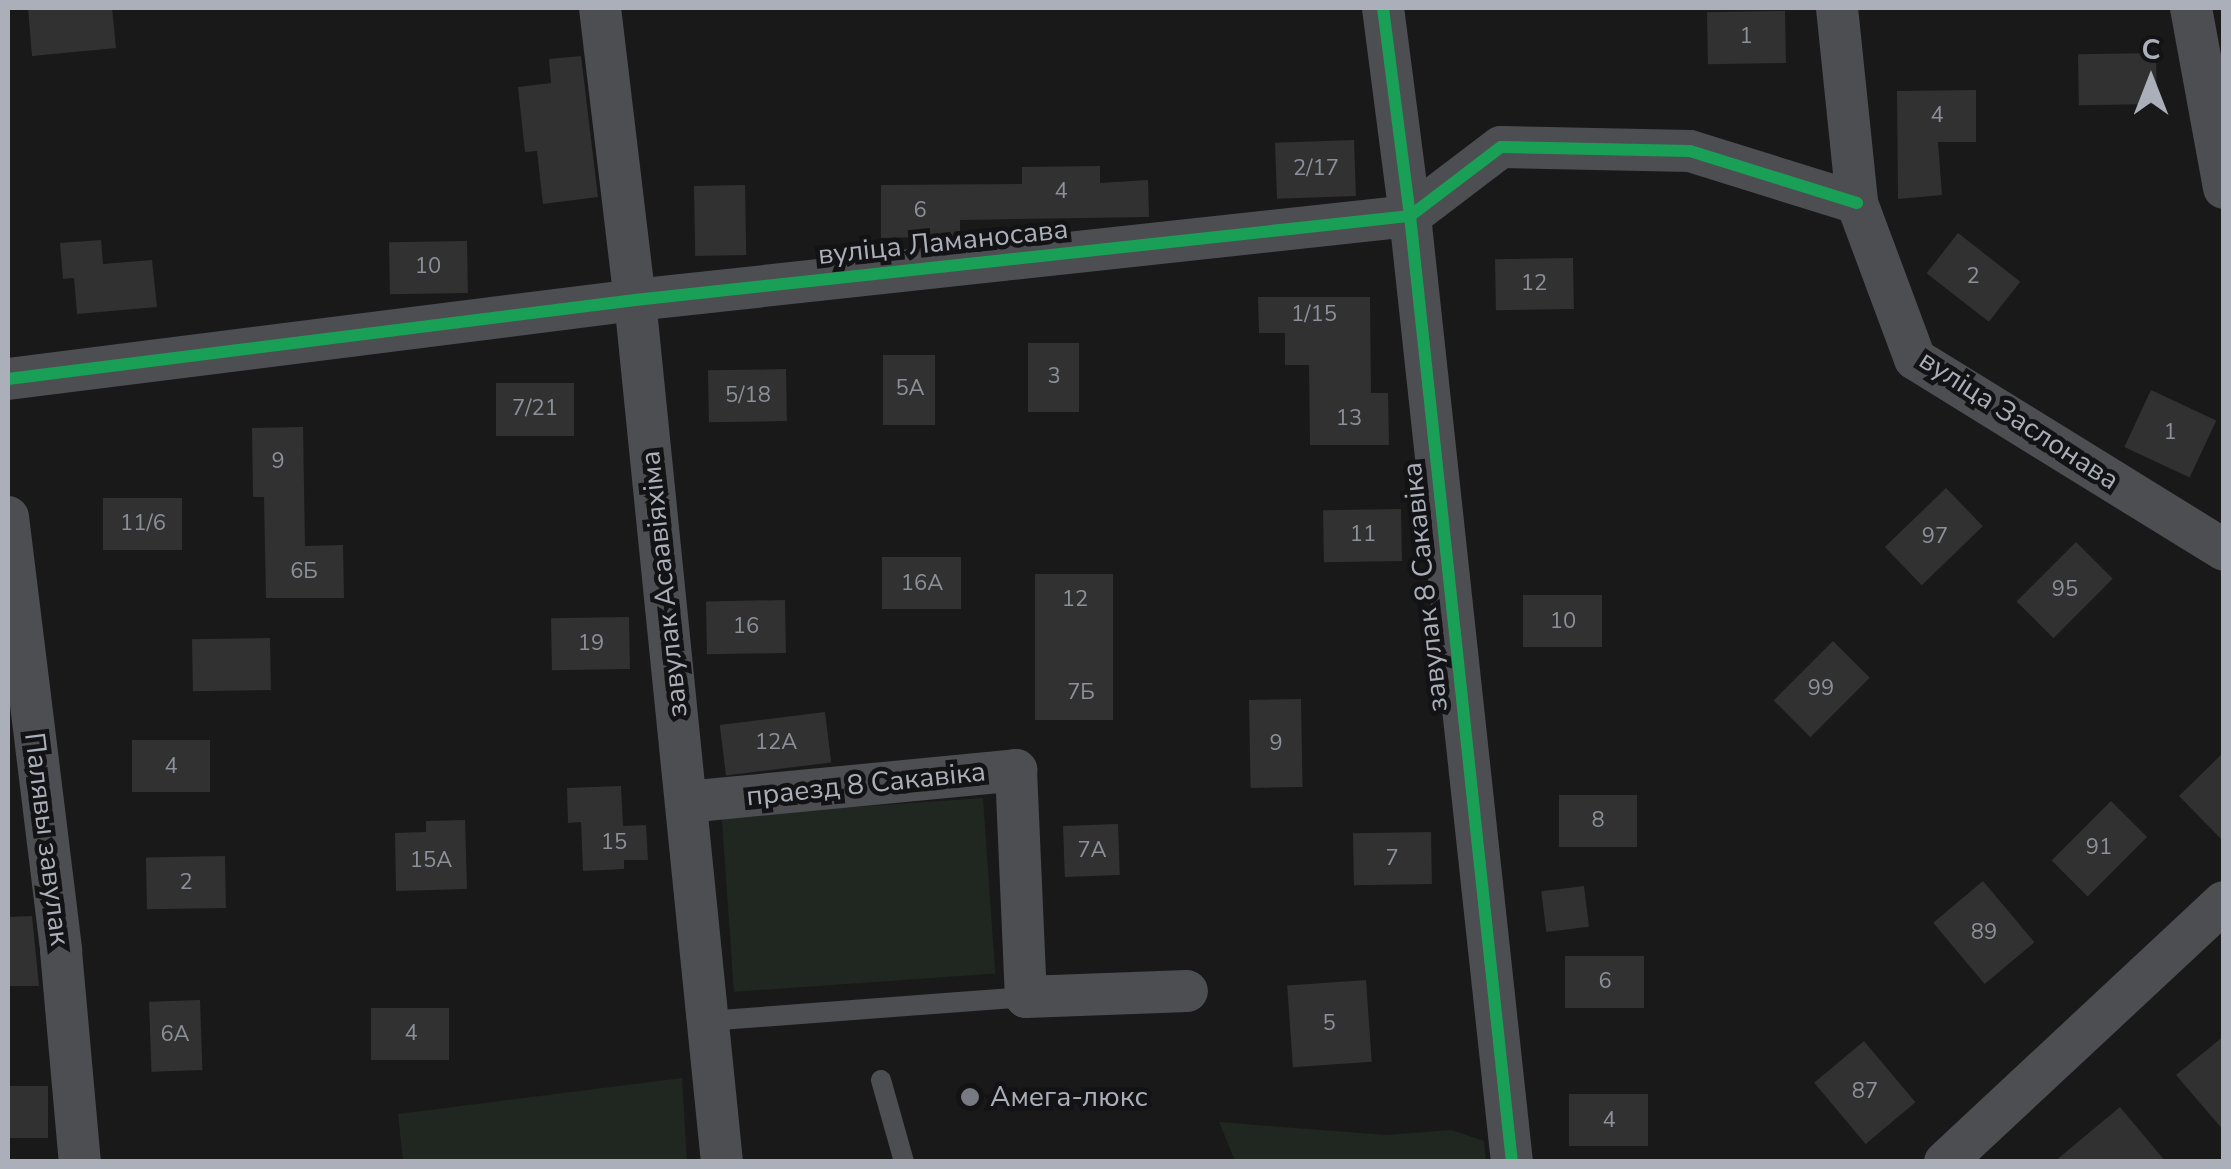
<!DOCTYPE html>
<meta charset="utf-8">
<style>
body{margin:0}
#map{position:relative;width:2231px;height:1169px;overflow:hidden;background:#191919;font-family:"Nunito Sans",sans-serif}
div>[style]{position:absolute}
.green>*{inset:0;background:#1f2720;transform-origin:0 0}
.building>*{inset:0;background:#313131;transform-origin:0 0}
.service>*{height:20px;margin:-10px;padding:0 10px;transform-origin:10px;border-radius:10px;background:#4d4e52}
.minor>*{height:42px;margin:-21px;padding:0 21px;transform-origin:21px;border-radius:21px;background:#4d4e52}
.cycleway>*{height:12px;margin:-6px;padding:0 6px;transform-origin:6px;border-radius:6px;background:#1a9f57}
.dots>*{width:28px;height:28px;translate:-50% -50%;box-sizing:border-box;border:5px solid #131315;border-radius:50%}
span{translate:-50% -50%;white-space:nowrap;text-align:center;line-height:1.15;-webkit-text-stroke:9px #131315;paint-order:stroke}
.number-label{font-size:22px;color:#8c9098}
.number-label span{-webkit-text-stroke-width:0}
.street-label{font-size:28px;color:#aaafba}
.poi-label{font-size:28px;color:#aaafba}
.left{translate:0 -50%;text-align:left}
.frame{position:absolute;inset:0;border:10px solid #aaafba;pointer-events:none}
.north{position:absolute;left:2101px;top:30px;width:100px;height:100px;-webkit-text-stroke:8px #131315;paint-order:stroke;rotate:0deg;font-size:28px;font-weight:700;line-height:40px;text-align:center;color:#aaafba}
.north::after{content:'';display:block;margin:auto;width:35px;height:45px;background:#aaafba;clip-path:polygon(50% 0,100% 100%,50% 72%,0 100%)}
</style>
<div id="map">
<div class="green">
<i style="left:983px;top:798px;width:176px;height:262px;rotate:86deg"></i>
<i style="clip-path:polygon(682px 1078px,687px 1161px,403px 1161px,398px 1114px)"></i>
<i style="clip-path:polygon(1219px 1122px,1386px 1135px,1451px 1130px,1484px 1141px,1486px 1161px,1235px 1161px)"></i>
</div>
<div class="building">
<i style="clip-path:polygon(28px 8px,112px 8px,116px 48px,32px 56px)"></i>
<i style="left:1785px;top:11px;width:52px;height:78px;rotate:89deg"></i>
<i style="left:2156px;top:53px;width:51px;height:78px;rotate:89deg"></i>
<i style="clip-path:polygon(581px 56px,598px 197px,543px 204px,537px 151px,525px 152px,518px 87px,551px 83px,549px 59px)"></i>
<i style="clip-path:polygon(1976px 90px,1976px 142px,1938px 142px,1942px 195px,1898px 199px,1897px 91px)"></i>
<i style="left:1354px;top:140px;width:56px;height:79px;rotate:88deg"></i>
<i style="clip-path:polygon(1100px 166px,1100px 183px,1148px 180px,1149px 217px,960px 220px,960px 236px,881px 238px,881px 185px,1022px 184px,1022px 167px)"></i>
<i style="left:745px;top:185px;width:70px;height:51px;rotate:89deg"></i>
<i style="left:1958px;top:233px;width:79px;height:51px;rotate:38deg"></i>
<i style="clip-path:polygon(101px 240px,103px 264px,152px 260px,157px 307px,77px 314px,74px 278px,63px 279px,60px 243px)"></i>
<i style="left:467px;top:241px;width:52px;height:78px;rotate:89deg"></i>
<i style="left:1573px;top:258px;width:51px;height:78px;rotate:89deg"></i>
<i style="clip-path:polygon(1258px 297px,1370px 297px,1371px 393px,1388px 393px,1389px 445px,1310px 445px,1309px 365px,1285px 365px,1285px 333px,1259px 333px)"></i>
<i style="left:1028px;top:343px;width:51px;height:69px"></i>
<i style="left:883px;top:355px;width:52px;height:70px"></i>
<i style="left:786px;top:369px;width:52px;height:78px;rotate:89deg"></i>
<i style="left:496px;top:383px;width:78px;height:53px"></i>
<i style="left:2151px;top:390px;width:72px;height:63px;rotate:25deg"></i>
<i style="clip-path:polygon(303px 427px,305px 546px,343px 545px,344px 598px,266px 598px,264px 497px,253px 497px,252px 428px)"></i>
<i style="left:1946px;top:488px;width:53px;height:85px;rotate:46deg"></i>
<i style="left:103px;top:498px;width:79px;height:52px"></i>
<i style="left:1401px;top:509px;width:52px;height:78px;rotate:89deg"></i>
<i style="left:2076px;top:542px;width:52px;height:84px;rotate:45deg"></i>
<i style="left:961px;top:557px;width:52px;height:79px;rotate:90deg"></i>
<i style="left:1035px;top:574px;width:78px;height:146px"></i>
<i style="left:1602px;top:595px;width:52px;height:79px;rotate:90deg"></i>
<i style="left:785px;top:600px;width:53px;height:79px;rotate:89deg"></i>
<i style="left:629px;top:617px;width:52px;height:78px;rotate:89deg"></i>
<i style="left:270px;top:638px;width:52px;height:78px;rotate:89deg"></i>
<i style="left:1833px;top:641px;width:52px;height:84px;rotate:45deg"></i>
<i style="left:1301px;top:699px;width:88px;height:52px;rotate:89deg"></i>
<i style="left:825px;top:712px;width:51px;height:106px;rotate:83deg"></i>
<i style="left:210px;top:740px;width:52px;height:78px;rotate:90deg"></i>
<i style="clip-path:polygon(2224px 752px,2224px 842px,2179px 796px)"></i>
<i style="clip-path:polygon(621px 786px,623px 826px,646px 825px,648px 860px,624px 860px,624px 869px,583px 871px,581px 822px,568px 823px,567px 788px)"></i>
<i style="left:1637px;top:795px;width:52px;height:78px;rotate:90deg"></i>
<i style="left:2111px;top:801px;width:51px;height:84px;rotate:45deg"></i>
<i style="clip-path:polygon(465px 820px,467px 889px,396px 891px,395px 833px,426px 832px,426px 821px)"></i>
<i style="left:1118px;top:824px;width:51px;height:55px;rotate:88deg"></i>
<i style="left:1431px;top:832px;width:52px;height:78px;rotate:89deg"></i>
<i style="left:225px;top:856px;width:52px;height:79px;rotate:89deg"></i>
<i style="left:1983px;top:881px;width:80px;height:65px;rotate:50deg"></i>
<i style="left:1584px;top:886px;width:41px;height:43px;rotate:83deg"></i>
<i style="clip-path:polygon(32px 916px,39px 986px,8px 986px,8px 917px)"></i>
<i style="left:1565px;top:956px;width:79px;height:52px"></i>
<i style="left:1366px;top:980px;width:82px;height:79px;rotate:86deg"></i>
<i style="left:200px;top:1000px;width:70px;height:51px;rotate:88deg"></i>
<i style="left:371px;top:1008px;width:78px;height:52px"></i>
<i style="clip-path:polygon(2224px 1036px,2224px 1131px,2176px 1075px)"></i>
<i style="left:1864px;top:1041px;width:80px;height:65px;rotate:50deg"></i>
<i style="left:8px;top:1086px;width:40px;height:52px"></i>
<i style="left:1648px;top:1094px;width:52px;height:79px;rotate:90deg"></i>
<i style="clip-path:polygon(2120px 1107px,2166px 1162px,2054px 1162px)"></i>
</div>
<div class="service">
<i style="left:707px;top:1021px;width:320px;rotate:-4.3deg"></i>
<i style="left:881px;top:1080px;width:85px;rotate:74.3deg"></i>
</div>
<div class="minor">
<i style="left:600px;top:8px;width:294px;rotate:83.2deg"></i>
<i style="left:635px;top:300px;width:866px;rotate:84.24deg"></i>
<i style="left:1383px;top:8px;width:210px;rotate:82.6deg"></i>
<i style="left:1410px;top:216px;width:951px;rotate:83.85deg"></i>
<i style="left:1837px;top:8px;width:196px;rotate:84.1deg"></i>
<i style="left:1857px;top:203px;width:166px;rotate:69.6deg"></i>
<i style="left:1915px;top:359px;width:363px;rotate:31.7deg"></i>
<i style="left:2191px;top:8px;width:183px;rotate:79.6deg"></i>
<i style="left:8px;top:379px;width:632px;rotate:-7.18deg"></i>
<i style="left:635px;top:300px;width:780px;rotate:-6.19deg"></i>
<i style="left:1410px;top:216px;width:114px;rotate:-37.2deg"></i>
<i style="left:1501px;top:147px;width:189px;rotate:1.2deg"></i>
<i style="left:1690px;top:151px;width:175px;rotate:17.3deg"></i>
<i style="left:8px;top:517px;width:437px;rotate:83deg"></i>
<i style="left:61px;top:951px;width:212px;rotate:84.9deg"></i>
<i style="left:686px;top:802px;width:332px;rotate:-5.5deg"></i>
<i style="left:1016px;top:770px;width:227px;rotate:87.5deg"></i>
<i style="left:1026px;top:997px;width:161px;rotate:-2.1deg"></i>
<i style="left:1945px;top:1162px;width:381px;rotate:-43deg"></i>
</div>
<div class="cycleway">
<i style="left:1383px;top:8px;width:210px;rotate:82.6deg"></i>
<i style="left:1410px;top:216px;width:951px;rotate:83.85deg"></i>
<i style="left:8px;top:379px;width:632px;rotate:-7.18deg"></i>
<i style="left:635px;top:300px;width:780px;rotate:-6.19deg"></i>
<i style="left:1410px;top:216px;width:114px;rotate:-37.2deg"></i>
<i style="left:1501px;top:147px;width:189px;rotate:1.2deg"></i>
<i style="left:1690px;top:151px;width:175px;rotate:17.3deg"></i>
</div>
<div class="dots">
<i style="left:970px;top:1097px;background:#777a82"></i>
</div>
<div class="number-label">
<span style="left:1746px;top:37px">1</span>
<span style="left:1937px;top:116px">4</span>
<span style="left:1316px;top:169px">2/17</span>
<span style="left:1061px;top:192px">4</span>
<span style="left:920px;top:211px">6</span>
<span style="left:428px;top:267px">10</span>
<span style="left:1973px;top:277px">2</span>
<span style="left:1534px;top:284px">12</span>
<span style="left:1314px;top:315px">1/15</span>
<span style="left:1054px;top:377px">3</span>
<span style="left:910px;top:389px">5А</span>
<span style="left:748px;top:396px">5/18</span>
<span style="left:535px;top:409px">7/21</span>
<span style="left:1349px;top:419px">13</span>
<span style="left:2170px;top:433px">1</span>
<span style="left:278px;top:462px">9</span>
<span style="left:143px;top:524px">11/6</span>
<span style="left:1363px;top:535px">11</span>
<span style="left:1935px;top:537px">97</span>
<span style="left:304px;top:572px">6Б</span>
<span style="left:922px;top:584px">16А</span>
<span style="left:2065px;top:590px">95</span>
<span style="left:1075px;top:600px">12</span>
<span style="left:1563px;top:622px">10</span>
<span style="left:746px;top:627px">16</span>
<span style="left:591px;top:644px">19</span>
<span style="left:1821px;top:689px">99</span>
<span style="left:1081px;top:693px">7Б</span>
<span style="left:776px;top:743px">12А</span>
<span style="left:1276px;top:744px">9</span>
<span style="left:171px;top:767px">4</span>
<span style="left:1598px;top:821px">8</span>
<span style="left:614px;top:843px">15</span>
<span style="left:2099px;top:848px">91</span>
<span style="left:1092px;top:851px">7А</span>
<span style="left:1392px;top:859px">7</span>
<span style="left:431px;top:861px">15А</span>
<span style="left:186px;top:883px">2</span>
<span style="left:1984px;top:933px">89</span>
<span style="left:1605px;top:982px">6</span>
<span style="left:1329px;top:1024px">5</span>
<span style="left:411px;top:1034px">4</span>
<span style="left:175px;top:1035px">6А</span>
<span style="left:1865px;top:1092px">87</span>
<span style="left:1609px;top:1121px">4</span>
</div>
<div class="street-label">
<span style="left:943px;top:242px;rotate:-6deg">вуліца Ламаносава</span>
<span style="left:2019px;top:420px;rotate:33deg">вуліца Заслонава</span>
<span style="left:664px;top:584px;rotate:-96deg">завулак Асаавіяхіма</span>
<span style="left:1425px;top:587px;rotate:-96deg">завулак 8 Сакавіка</span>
<span style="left:866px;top:784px;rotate:-6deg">праезд 8 Сакавіка</span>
<span style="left:47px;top:839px;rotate:83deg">Палявы завулак</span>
</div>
<div class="poi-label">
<span class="left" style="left:990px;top:1097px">Амега-люкс</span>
</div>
<div class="frame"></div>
<div class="north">С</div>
</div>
